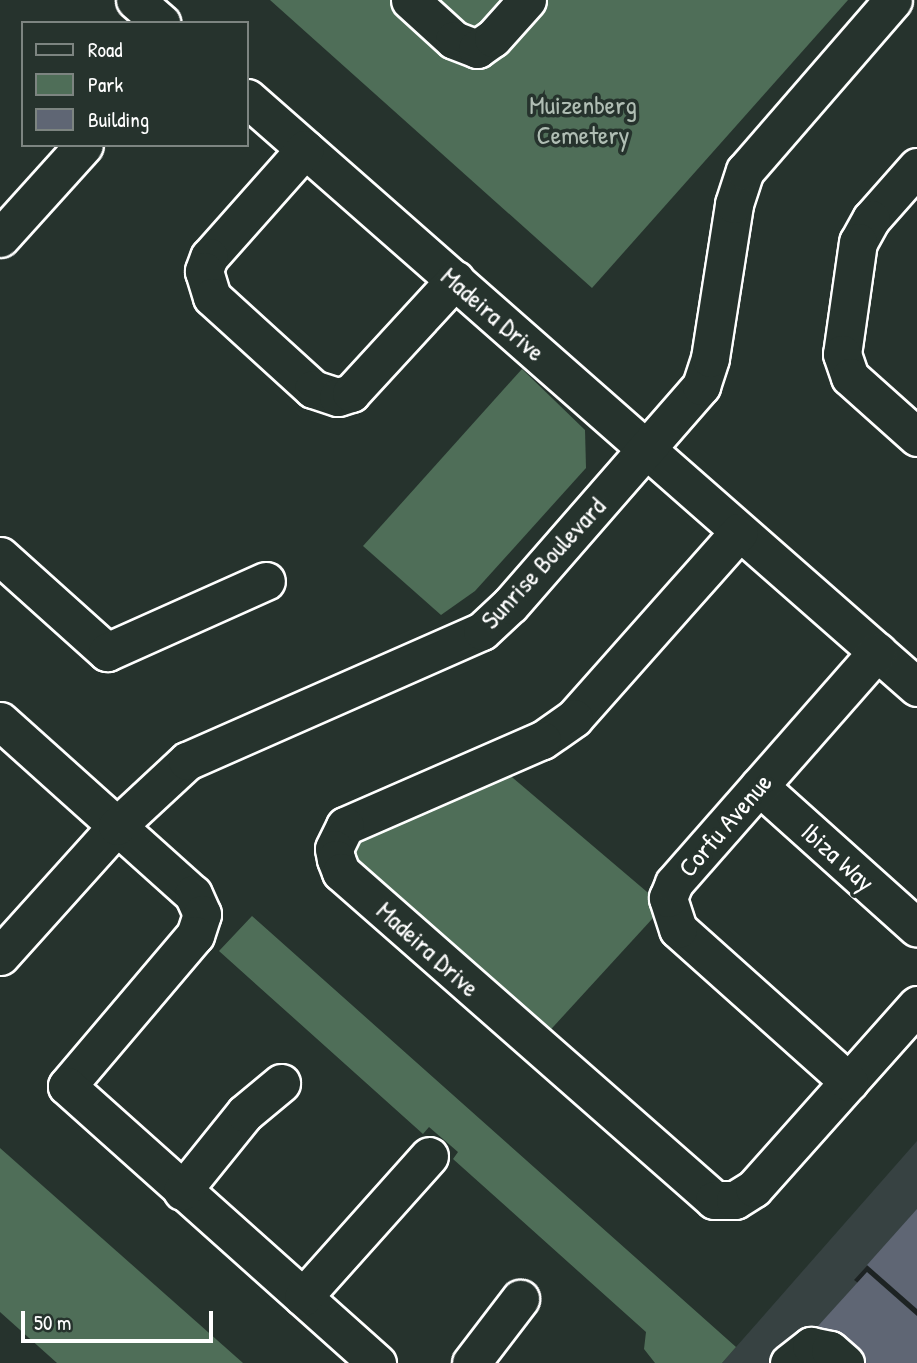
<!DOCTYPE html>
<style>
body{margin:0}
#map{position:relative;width:917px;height:1363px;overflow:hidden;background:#26332d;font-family:"Patrick Hand",sans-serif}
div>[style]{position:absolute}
.built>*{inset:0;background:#374242}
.green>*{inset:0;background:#4f6e58}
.shadow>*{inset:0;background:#0007}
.building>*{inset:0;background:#5f6674}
.roads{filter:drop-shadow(2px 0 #fff) drop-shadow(-2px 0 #fff) drop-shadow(0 2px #fff) drop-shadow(0 -2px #fff)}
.minor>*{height:37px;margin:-18.5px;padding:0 18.5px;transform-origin:18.5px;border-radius:18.5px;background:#26332d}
span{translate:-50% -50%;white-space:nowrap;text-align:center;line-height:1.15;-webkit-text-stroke:7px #26332d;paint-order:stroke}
.park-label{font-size:26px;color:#b0beb4}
.street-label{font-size:26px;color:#fff}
.legend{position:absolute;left:21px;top:21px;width:228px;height:126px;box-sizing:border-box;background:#26332d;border:2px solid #7d8581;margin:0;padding:9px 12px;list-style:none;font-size:21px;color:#fff}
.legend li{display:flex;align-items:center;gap:14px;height:35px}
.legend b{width:35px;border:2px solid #7d8581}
.scale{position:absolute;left:21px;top:1311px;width:192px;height:32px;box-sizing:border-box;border:4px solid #fff;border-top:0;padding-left:9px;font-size:21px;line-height:24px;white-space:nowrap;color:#fff;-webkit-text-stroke:5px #26332d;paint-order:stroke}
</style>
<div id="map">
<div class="built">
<i style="clip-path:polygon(917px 1141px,917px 1363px,722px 1363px,736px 1347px)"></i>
</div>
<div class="green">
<i style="clip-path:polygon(270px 0,848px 0,592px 288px)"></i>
<i style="clip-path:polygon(522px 369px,585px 430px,586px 468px,475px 591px,441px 615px,363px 546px)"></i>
<i style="clip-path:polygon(507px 773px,653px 897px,653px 918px,543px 1038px,357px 873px,350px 850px,352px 842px)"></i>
<i style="clip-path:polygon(252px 916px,736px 1347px,722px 1363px,655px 1363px,644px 1349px,646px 1332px,453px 1159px,458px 1152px,429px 1127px,423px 1134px,219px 951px)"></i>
<i style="clip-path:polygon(0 1148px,243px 1363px,57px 1363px,0 1312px)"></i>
</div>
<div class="shadow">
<i style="clip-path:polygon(917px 1211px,917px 1363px,806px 1341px,858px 1283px,854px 1280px)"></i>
</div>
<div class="building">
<i style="clip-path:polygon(917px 1209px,917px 1309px,867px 1265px)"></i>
<i style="clip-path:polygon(867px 1272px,917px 1316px,917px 1363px,860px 1363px,818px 1326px)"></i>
</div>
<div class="roads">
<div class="minor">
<i style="left:135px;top:0;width:35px;rotate:41deg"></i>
<i style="left:410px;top:0;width:59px;rotate:42.3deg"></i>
<i style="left:454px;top:40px;width:25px;rotate:21deg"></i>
<i style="left:477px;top:49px;width:19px;rotate:-35deg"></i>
<i style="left:493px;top:38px;width:51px;rotate:-48.2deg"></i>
<i style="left:247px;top:98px;width:892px;rotate:41.32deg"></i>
<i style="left:305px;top:149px;width:144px;rotate:131.6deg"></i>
<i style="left:209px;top:257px;width:15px;rotate:110deg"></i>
<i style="left:204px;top:271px;width:27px;rotate:73deg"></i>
<i style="left:212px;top:297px;width:137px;rotate:42.3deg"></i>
<i style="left:313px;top:389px;width:26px;rotate:18deg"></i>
<i style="left:338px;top:397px;width:14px;rotate:-17deg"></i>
<i style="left:351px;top:393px;width:154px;rotate:-47.4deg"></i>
<i style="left:917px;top:167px;width:69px;rotate:131.5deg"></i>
<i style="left:871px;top:219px;width:26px;rotate:119deg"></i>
<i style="left:858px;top:242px;width:113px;rotate:98.1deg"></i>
<i style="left:842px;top:354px;width:24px;rotate:71deg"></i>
<i style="left:850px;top:377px;width:90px;rotate:41.8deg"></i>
<i style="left:0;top:238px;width:125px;rotate:-47.9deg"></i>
<i style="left:739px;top:532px;width:249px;rotate:131.6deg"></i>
<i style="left:574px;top:718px;width:39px;rotate:145deg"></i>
<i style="left:542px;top:740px;width:215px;rotate:156.4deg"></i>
<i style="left:345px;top:826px;width:25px;rotate:116deg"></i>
<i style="left:334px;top:849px;width:10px;rotate:79deg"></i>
<i style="left:336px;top:859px;width:14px;rotate:69deg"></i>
<i style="left:341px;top:872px;width:497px;rotate:41.3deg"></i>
<i style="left:714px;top:1200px;width:21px"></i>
<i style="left:735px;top:1200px;width:22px;rotate:-32deg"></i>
<i style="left:754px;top:1188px;width:245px;rotate:-48.3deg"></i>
<i style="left:0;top:556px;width:144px;rotate:41.9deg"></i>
<i style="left:107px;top:652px;width:174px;rotate:-24.1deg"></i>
<i style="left:0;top:721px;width:259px;rotate:41.9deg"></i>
<i style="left:193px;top:894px;width:22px;rotate:66deg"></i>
<i style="left:202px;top:914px;width:22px;rotate:108deg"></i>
<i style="left:195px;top:935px;width:198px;rotate:130.3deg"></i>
<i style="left:67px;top:1086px;width:416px;rotate:41.8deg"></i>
<i style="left:759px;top:786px;width:212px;rotate:41.9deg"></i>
<i style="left:0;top:956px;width:175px;rotate:-48deg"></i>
<i style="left:117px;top:826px;width:96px;rotate:-42.9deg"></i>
<i style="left:187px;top:761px;width:322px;rotate:-23.8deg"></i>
<i style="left:482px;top:631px;width:38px;rotate:-43deg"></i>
<i style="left:510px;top:605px;width:291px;rotate:-48.9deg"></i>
<i style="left:701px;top:386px;width:29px;rotate:-72deg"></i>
<i style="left:710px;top:358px;width:156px;rotate:-81.1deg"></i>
<i style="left:734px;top:204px;width:35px;rotate:-72deg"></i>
<i style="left:745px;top:171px;width:226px;rotate:-49.1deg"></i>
<i style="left:849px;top:1082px;width:229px;rotate:-138.2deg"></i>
<i style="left:678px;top:929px;width:33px;rotate:-108deg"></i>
<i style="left:668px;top:898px;width:16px;rotate:-68deg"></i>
<i style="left:674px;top:883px;width:308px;rotate:-48.7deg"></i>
<i style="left:182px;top:1191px;width:100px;rotate:-51.1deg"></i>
<i style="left:245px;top:1113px;width:47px;rotate:-39.8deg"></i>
<i style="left:303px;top:1297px;width:189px;rotate:-48.2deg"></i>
<i style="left:471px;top:1363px;width:81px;rotate:-52.6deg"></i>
<i style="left:789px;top:1363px;width:28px;rotate:-38deg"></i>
<i style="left:811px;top:1346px;width:19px;rotate:12deg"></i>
<i style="left:830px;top:1350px;width:20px;rotate:41deg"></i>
</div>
</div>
<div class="park-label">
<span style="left:583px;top:120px">Muizenberg<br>Cemetery</span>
</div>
<div class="street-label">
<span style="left:493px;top:314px;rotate:41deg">Madeira Drive</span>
<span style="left:543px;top:563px;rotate:-47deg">Sunrise Boulevard</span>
<span style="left:725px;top:825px;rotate:-49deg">Corfu Avenue</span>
<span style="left:838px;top:857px;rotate:42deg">Ibiza Way</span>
<span style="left:428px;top:949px;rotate:42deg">Madeira Drive</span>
</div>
<ul class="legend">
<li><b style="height:9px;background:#26332d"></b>Road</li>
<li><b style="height:19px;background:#4f6e58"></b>Park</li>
<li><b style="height:19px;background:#5f6674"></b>Building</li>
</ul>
<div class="scale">50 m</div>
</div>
